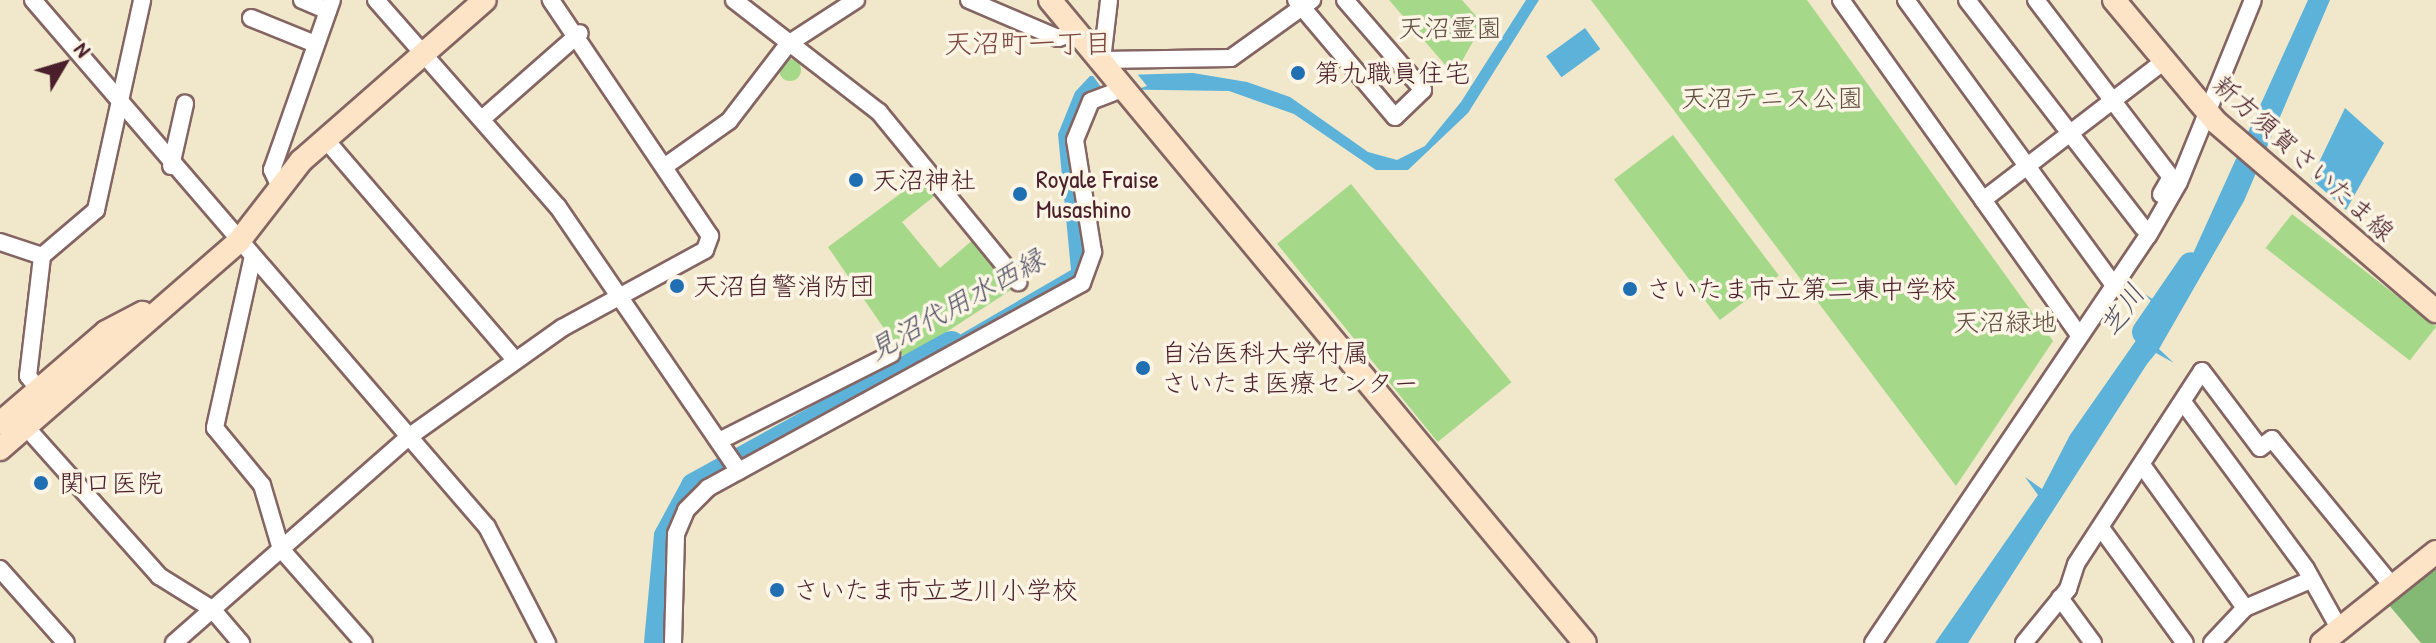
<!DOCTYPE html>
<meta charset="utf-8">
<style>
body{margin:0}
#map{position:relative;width:2436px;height:643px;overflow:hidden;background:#f1e7ca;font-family:"Patrick Hand","Klee One",sans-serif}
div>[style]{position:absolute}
.green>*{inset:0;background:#a5d989;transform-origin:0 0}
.round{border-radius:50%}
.forest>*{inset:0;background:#84b975}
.water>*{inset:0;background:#5cb2d9;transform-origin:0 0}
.pier>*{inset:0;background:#f1e7ca}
.river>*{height:26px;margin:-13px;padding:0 13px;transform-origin:13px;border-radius:13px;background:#5cb2d9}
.roads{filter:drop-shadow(2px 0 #846563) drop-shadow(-2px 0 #846563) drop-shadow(0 2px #846563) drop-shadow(0 -2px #846563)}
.street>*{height:16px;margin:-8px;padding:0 8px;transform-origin:8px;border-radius:8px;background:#fff}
.secondary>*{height:22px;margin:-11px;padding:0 11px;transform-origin:11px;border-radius:11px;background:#fee4c6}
.dots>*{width:22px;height:22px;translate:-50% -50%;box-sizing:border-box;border:4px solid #fcf5e5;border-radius:50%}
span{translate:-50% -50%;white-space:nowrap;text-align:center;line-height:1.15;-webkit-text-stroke:7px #fcf5e5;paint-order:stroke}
.park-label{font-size:26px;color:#614e42}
.poi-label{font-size:26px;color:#4a1f2b}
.left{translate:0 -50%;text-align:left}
.street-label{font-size:26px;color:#4a1f2b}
.neighbourhood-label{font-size:28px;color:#7d4841}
.water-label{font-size:28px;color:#505268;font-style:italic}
.north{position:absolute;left:24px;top:24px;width:80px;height:80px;-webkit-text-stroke:6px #fcf5e5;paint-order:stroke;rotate:52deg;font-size:22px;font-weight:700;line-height:32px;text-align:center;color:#4a1f2b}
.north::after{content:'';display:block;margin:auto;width:28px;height:36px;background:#4a1f2b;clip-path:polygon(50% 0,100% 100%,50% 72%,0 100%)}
</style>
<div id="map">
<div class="green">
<i style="clip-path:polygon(1389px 0,1462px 0,1483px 24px,1454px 75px)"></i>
<i style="clip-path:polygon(1591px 0,1807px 0,2053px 341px,1956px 486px)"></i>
<i class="round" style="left:779px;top:59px;width:22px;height:22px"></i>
<i style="left:1673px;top:135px;width:176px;height:74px;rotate:53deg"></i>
<i style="clip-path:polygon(919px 180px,937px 194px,902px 222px,940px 268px,974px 239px,1017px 286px,905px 359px,828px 247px)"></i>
<i style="left:1351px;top:184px;width:255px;height:95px;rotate:51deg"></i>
<i style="left:2292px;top:214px;width:183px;height:43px;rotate:38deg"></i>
</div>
<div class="forest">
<i style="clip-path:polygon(2436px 566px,2436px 643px,2421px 643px,2388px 604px)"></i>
</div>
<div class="water">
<i style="clip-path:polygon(1526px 0,1539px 0,1468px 113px,1408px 170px,1376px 170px,1294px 114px,1229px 91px,1095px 89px,1072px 124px,1069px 145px,1085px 250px,1078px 278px,925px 368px,920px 358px,1071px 270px,1058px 134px,1075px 92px,1090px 76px,1193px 73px,1247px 82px,1290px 97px,1368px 152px,1397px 160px,1425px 146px,1461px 102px)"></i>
<i style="clip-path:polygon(2308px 0,2330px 0,2244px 201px,2159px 349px,2174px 363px,2156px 353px,2147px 364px,1968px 643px,1935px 643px,2038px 495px,2025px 477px,2042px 489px,2070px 435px,2158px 309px,2145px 294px,2161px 305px,2172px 300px)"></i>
<i style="left:1585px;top:28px;width:26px;height:48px;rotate:54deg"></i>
<i style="clip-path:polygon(2345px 108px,2384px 143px,2346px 210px,2311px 179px)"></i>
</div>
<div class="pier">
<i style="clip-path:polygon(1134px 70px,1147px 86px,1132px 91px,1104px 91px,1090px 72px)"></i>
</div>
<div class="river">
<i style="left:2145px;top:332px;width:81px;rotate:-55.5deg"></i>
<i style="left:657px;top:643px;width:107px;rotate:-84.7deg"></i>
<i style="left:667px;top:536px;width:57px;rotate:-61.6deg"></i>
<i style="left:694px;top:486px;width:294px;rotate:-28.9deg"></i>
</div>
<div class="roads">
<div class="street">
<i style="left:33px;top:0;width:696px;rotate:49.26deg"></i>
<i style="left:487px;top:527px;width:131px;rotate:62.7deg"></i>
<i style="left:302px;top:0;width:28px;rotate:23deg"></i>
<i style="left:376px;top:0;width:276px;rotate:48.7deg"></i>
<i style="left:558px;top:207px;width:320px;rotate:55.6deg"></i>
<i style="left:734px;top:0;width:183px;rotate:37.7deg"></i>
<i style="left:879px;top:112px;width:220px;rotate:50.7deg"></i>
<i style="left:969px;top:0;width:97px;rotate:23.1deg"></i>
<i style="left:1058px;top:38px;width:21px;rotate:-17deg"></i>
<i style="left:1296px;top:0;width:153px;rotate:49.8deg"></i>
<i style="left:1395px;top:117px;width:39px;rotate:-44deg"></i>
<i style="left:1423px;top:90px;width:119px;rotate:-130.9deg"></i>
<i style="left:1841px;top:0;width:410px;rotate:54.6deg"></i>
<i style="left:1906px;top:0;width:349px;rotate:53.9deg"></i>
<i style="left:1967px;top:0;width:288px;rotate:52.3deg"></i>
<i style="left:2036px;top:0;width:223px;rotate:52.7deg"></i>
<i style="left:2171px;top:177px;width:20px;rotate:120deg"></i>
<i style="left:251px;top:18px;width:69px;rotate:22.1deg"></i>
<i style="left:1102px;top:60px;width:129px;rotate:-0.9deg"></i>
<i style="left:1231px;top:58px;width:100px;rotate:-35.6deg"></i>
<i style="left:1102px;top:60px;width:60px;rotate:-83.3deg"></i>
<i style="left:482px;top:119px;width:130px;rotate:-41.3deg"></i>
<i style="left:326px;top:140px;width:290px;rotate:49.3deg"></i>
<i style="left:171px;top:166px;width:64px;rotate:-77.3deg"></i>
<i style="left:664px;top:167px;width:80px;rotate:-35.3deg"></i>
<i style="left:729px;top:121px;width:97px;rotate:-52.5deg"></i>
<i style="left:788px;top:44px;width:81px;rotate:-32.9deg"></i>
<i style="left:280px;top:187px;width:19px;rotate:-115deg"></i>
<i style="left:272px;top:170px;width:180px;rotate:-70.6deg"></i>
<i style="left:1983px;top:200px;width:227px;rotate:-37.5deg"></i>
<i style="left:0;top:242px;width:44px;rotate:18.4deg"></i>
<i style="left:253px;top:256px;width:176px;rotate:102.5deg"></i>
<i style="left:215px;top:428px;width:74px;rotate:50.5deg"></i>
<i style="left:262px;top:485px;width:67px;rotate:73.5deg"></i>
<i style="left:281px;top:549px;width:125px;rotate:48.6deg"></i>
<i style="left:39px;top:390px;width:18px;rotate:-128deg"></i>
<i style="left:28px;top:376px;width:121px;rotate:-83.3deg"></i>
<i style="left:42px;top:256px;width:71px;rotate:-40.4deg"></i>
<i style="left:96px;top:210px;width:215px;rotate:-77.6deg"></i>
<i style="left:2183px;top:402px;width:207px;rotate:53.6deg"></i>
<i style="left:2306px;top:569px;width:68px;rotate:60.8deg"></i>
<i style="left:26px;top:427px;width:200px;rotate:48.2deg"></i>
<i style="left:159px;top:576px;width:62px;rotate:31.9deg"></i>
<i style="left:212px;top:609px;width:45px;rotate:49.5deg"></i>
<i style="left:719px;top:441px;width:193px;rotate:-26.8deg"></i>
<i style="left:2142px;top:465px;width:176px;rotate:54.2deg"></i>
<i style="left:2101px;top:528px;width:142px;rotate:53.9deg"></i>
<i style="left:0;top:569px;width:99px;rotate:48.3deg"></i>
<i style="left:2060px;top:598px;width:56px;rotate:53.7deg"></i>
<i style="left:174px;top:643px;width:314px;rotate:-41.3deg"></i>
<i style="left:410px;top:436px;width:186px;rotate:-35.4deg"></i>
<i style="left:562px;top:328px;width:163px;rotate:-28.6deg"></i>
<i style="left:705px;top:250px;width:15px;rotate:-70deg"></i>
<i style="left:710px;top:236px;width:285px;rotate:-124deg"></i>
<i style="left:673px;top:643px;width:109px;rotate:-88.4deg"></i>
<i style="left:676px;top:534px;width:26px;rotate:-67deg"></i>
<i style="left:686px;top:510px;width:31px;rotate:-45deg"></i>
<i style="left:708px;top:488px;width:426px;rotate:-28.7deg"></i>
<i style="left:1082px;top:283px;width:33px;rotate:-70deg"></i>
<i style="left:1093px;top:252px;width:113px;rotate:-99.1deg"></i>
<i style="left:1075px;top:140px;width:42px;rotate:-67.7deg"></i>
<i style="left:1091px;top:101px;width:36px;rotate:-21deg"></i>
<i style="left:1873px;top:643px;width:491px;rotate:-56deg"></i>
<i style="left:2148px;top:236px;width:62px;rotate:-60.1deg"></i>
<i style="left:2179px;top:182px;width:196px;rotate:-67.9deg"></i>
<i style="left:2024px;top:643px;width:70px;rotate:-50.8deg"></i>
<i style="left:2068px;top:589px;width:26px;rotate:-72deg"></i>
<i style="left:2076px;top:564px;width:230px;rotate:-56.9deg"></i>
<i style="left:2202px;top:371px;width:96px;rotate:53deg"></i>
<i style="left:2260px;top:448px;width:15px;rotate:-37deg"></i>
<i style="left:2272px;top:439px;width:193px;rotate:50.7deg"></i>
<i style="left:2212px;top:643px;width:48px;rotate:-46.7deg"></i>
<i style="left:2245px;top:608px;width:69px;rotate:-23.2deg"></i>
</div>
<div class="secondary">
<i style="left:1050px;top:0;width:836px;rotate:50.24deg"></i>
<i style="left:2114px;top:0;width:159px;rotate:50.1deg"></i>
<i style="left:2216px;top:122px;width:290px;rotate:40.7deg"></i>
<i style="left:0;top:423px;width:140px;rotate:-40.6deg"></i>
<i style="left:106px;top:332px;width:41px;rotate:-27.8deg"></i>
<i style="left:0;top:449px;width:317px;rotate:-41deg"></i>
<i style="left:239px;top:241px;width:101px;rotate:-52.2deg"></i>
<i style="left:301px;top:161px;width:244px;rotate:-41.2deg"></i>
<i style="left:2322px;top:643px;width:146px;rotate:-38.6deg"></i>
</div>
</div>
<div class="dots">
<i style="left:1298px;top:73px;background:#1f6fb2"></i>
<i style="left:856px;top:180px;background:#1f6fb2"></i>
<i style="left:1020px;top:194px;background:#1f6fb2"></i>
<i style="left:677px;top:286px;background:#1f6fb2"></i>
<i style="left:1630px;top:289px;background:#1f6fb2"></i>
<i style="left:1143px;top:368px;background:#1f6fb2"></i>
<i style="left:41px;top:483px;background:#1f6fb2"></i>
<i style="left:777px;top:590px;background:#1f6fb2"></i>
</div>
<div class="park-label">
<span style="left:1450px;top:28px">天沼霊園</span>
<span style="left:1772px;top:98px">天沼テニス公園</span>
<span style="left:2005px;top:322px">天沼緑地</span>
</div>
<div class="poi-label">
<span class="left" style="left:1314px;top:73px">第九職員住宅</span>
<span class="left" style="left:1036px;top:194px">Royale Fraise<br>Musashino</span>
<span class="left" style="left:872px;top:180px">天沼神社</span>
<span class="left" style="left:693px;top:286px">天沼自警消防団</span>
<span class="left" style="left:1646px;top:289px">さいたま市立第二東中学校</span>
<span class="left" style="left:1161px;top:368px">自治医科大学付属<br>さいたま医療センター</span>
<span class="left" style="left:59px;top:483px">関口医院</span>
<span class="left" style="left:793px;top:590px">さいたま市立芝川小学校</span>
</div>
<div class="street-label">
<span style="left:2304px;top:158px;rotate:42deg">新方須賀さいたま線</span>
</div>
<div class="neighbourhood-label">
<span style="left:1028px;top:43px">天沼町一丁目</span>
</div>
<div class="water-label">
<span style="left:956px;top:304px;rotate:-29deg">見沼代用水西縁</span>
<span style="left:2122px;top:310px;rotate:-56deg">芝川</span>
</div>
<div class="north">N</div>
</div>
